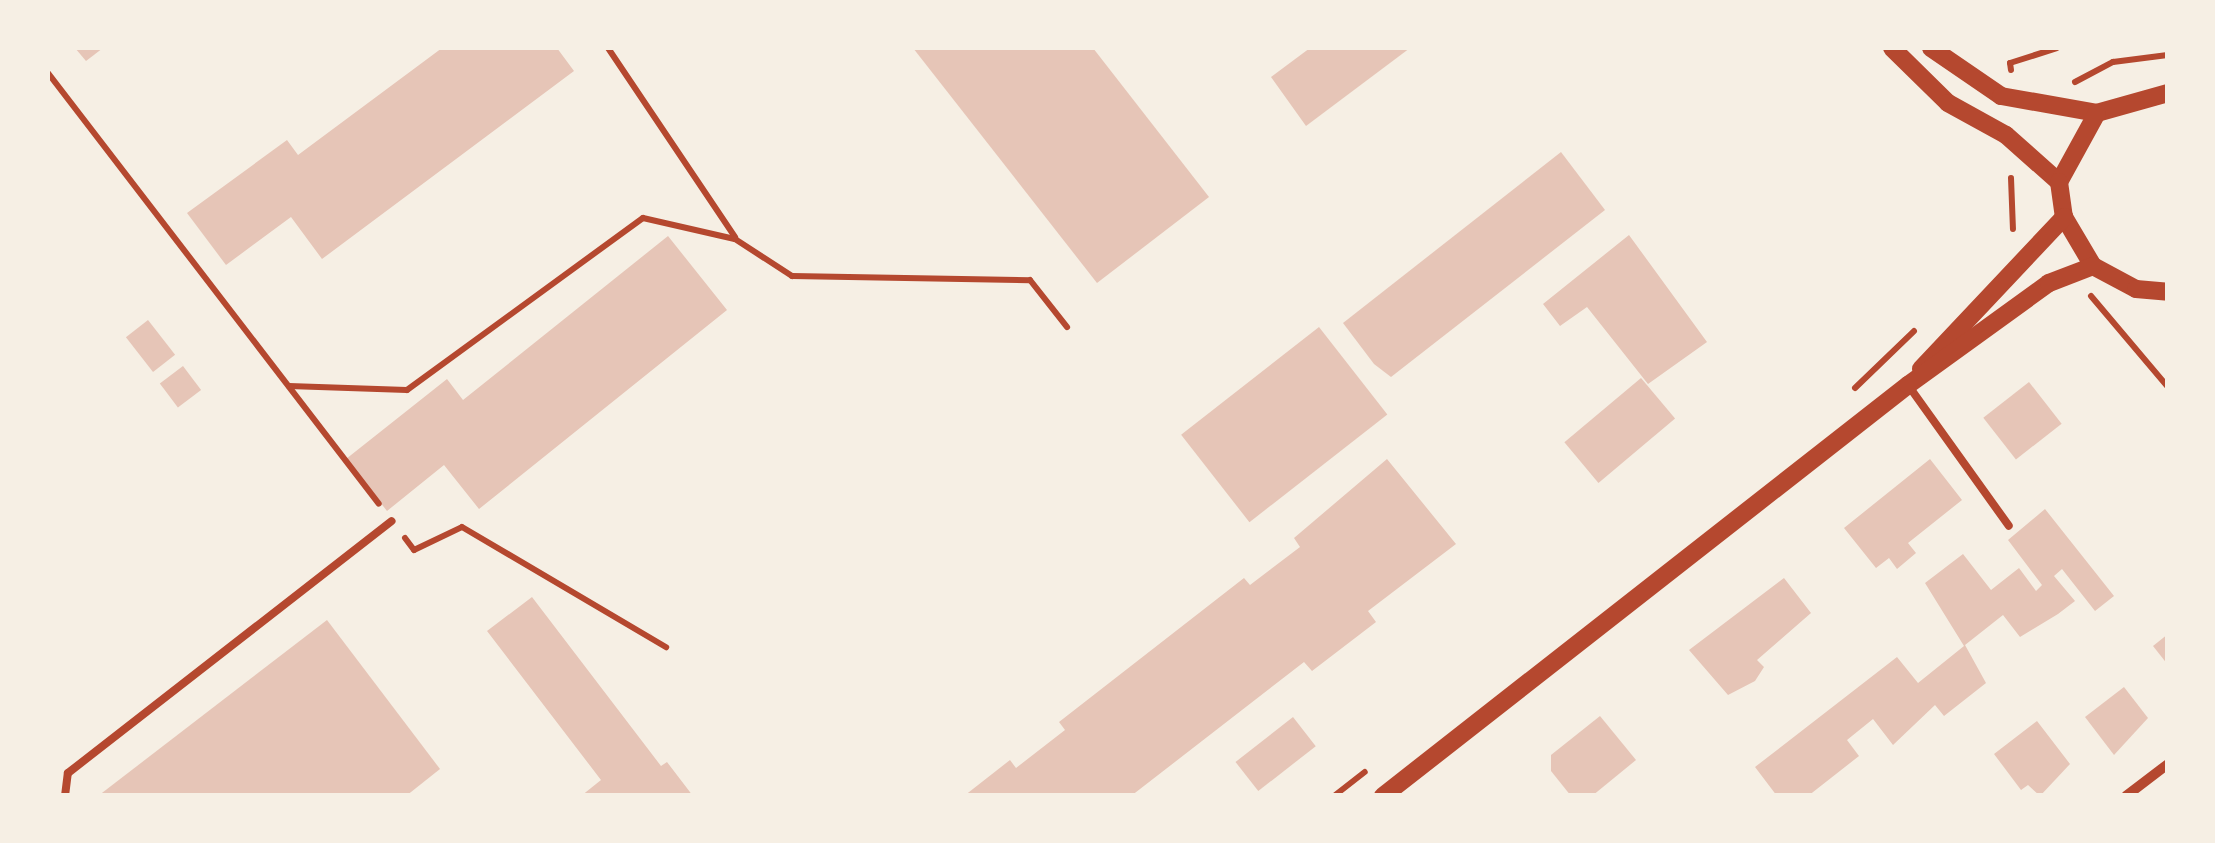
<!DOCTYPE html>
<style>
body{margin:0}
#map{position:relative;width:2215px;height:843px;overflow:hidden;background:#f6efe4;font-family:Poppins,sans-serif}
div>[style]{position:absolute}
.building>*{inset:0;background:#e6c5b7;transform-origin:0 0}
.path>*{height:6px;margin:-3px;padding:0 3px;transform-origin:3px;border-radius:3px;background:#b5482f}
.service>*{height:8px;margin:-4px;padding:0 4px;transform-origin:4px;border-radius:4px;background:#b5482f}
.minor>*{height:10px;margin:-5px;padding:0 5px;transform-origin:5px;border-radius:5px;background:#b5482f}
.tertiary>*{height:18px;margin:-9px;padding:0 9px;transform-origin:9px;border-radius:9px;background:#b5482f}
span{translate:-50% -50%;white-space:nowrap;text-align:center;line-height:1.15;-webkit-text-stroke:10px #f6efe4;paint-order:stroke}
.frame{position:absolute;inset:0;border:50px solid #f6efe4;pointer-events:none}
</style>
<div id="map">
<div class="building">
<i style="clip-path:polygon(75px 48px,103px 48px,86px 61px)"></i>
<i style="clip-path:polygon(442px 48px,557px 48px,574px 71px,322px 259px,291px 217px,226px 265px,187px 213px,287px 140px,298px 155px)"></i>
<i style="clip-path:polygon(913px 48px,1093px 48px,1209px 197px,1097px 283px)"></i>
<i style="clip-path:polygon(1310px 48px,1410px 48px,1306px 126px,1271px 77px)"></i>
<i style="clip-path:polygon(1561px 152px,1605px 210px,1391px 377px,1374px 364px,1343px 323px)"></i>
<i style="clip-path:polygon(1629px 235px,1707px 342px,1648px 384px,1587px 307px,1560px 326px,1543px 304px)"></i>
<i style="clip-path:polygon(668px 236px,727px 310px,479px 509px,444px 465px,387px 511px,346px 459px,447px 379px,463px 400px)"></i>
<i style="left:148px;top:320px;width:44px;height:28px;rotate:52deg"></i>
<i style="left:1319px;top:327px;width:111px;height:175px;rotate:52deg"></i>
<i style="left:183px;top:366px;width:30px;height:29px;rotate:53deg"></i>
<i style="left:1641px;top:378px;width:53px;height:100px;rotate:50deg"></i>
<i style="left:2029px;top:382px;width:53px;height:58px;rotate:52deg"></i>
<i style="clip-path:polygon(1387px 459px,1456px 544px,1368px 611px,1376px 622px,1312px 671px,1304px 662px,1131px 796px,964px 796px,1010px 760px,1016px 768px,1065px 730px,1059px 722px,1244px 578px,1250px 585px,1300px 547px,1294px 538px)"></i>
<i style="clip-path:polygon(1930px 459px,1962px 500px,1908px 543px,1916px 553px,1897px 569px,1889px 558px,1876px 568px,1844px 528px)"></i>
<i style="clip-path:polygon(2045px 509px,2114px 596px,2095px 611px,2062px 569px,2054px 576px,2075px 601px,2058px 614px,2020px 637px,2003px 615px,1965px 645px,1986px 683px,1944px 716px,1935px 705px,1893px 745px,1873px 719px,1847px 740px,1859px 756px,1808px 796px,1777px 796px,1755px 767px,1897px 657px,1918px 683px,1964px 646px,1925px 583px,1963px 554px,1991px 590px,2019px 568px,2036px 591px,2042px 585px,2008px 540px)"></i>
<i style="clip-path:polygon(1784px 578px,1811px 613px,1757px 660px,1764px 667px,1755px 681px,1728px 695px,1689px 650px)"></i>
<i style="clip-path:polygon(532px 597px,661px 766px,667px 762px,693px 796px,581px 796px,601px 780px,487px 631px)"></i>
<i style="clip-path:polygon(327px 620px,440px 769px,406px 796px,98px 796px)"></i>
<i style="clip-path:polygon(2168px 634px,2168px 665px,2153px 646px)"></i>
<i style="clip-path:polygon(2124px 687px,2148px 718px,2114px 755px,2085px 717px)"></i>
<i style="clip-path:polygon(1600px 716px,1636px 760px,1592px 796px,1571px 796px,1551px 771px,1551px 755px)"></i>
<i style="left:1293px;top:717px;width:37px;height:73px;rotate:52deg"></i>
<i style="clip-path:polygon(2037px 721px,2070px 764px,2040px 796px,2028px 785px,2021px 790px,1994px 754px)"></i>
</div>
<div class="path">
<i style="left:608px;top:48px;width:228px;rotate:56.1deg"></i>
<i style="left:2011px;top:70px;width:7px;rotate:-98deg"></i>
<i style="left:2010px;top:63px;width:49px;rotate:-17.7deg"></i>
<i style="left:48px;top:73px;width:543px;rotate:52.48deg"></i>
<i style="left:2075px;top:82px;width:43px;rotate:-27.8deg"></i>
<i style="left:2113px;top:62px;width:55px;rotate:-7.3deg"></i>
<i style="left:2011px;top:178px;width:51px;rotate:87.8deg"></i>
<i style="left:2091px;top:296px;width:119px;rotate:49.8deg"></i>
<i style="left:289px;top:386px;width:118px;rotate:1.9deg"></i>
<i style="left:407px;top:390px;width:292px;rotate:-36.1deg"></i>
<i style="left:643px;top:218px;width:94px;rotate:12.9deg"></i>
<i style="left:735px;top:239px;width:68px;rotate:33deg"></i>
<i style="left:792px;top:276px;width:238px;rotate:1deg"></i>
<i style="left:1030px;top:280px;width:60px;rotate:51.8deg"></i>
<i style="left:1855px;top:388px;width:82px;rotate:-44deg"></i>
<i style="left:405px;top:538px;width:15px;rotate:53deg"></i>
<i style="left:414px;top:550px;width:53px;rotate:-25.6deg"></i>
<i style="left:462px;top:527px;width:237px;rotate:30.5deg"></i>
<i style="left:1334px;top:796px;width:39px;rotate:-38deg"></i>
</div>
<div class="service">
<i style="left:1908px;top:385px;width:173px;rotate:54.4deg"></i>
<i style="left:65px;top:796px;width:23px;rotate:-83deg"></i>
<i style="left:68px;top:773px;width:410px;rotate:-37.9deg"></i>
</div>
<div class="minor">
<i style="left:2126px;top:796px;width:53px;rotate:-37.3deg"></i>
</div>
<div class="tertiary">
<i style="left:1892px;top:48px;width:78px;rotate:44.5deg"></i>
<i style="left:1948px;top:103px;width:66px;rotate:28.9deg"></i>
<i style="left:2006px;top:135px;width:71px;rotate:41.6deg"></i>
<i style="left:1931px;top:48px;width:85px;rotate:34.4deg"></i>
<i style="left:2001px;top:96px;width:97px;rotate:10deg"></i>
<i style="left:2168px;top:93px;width:74px;rotate:164.3deg"></i>
<i style="left:2097px;top:113px;width:79px;rotate:118.8deg"></i>
<i style="left:2059px;top:182px;width:35px;rotate:82deg"></i>
<i style="left:2064px;top:217px;width:57px;rotate:59.4deg"></i>
<i style="left:2093px;top:266px;width:49px;rotate:28.1deg"></i>
<i style="left:2136px;top:289px;width:32px;rotate:5deg"></i>
<i style="left:1921px;top:369px;width:209px;rotate:-46.7deg"></i>
<i style="left:1383px;top:796px;width:667px;rotate:-38.06deg"></i>
<i style="left:1908px;top:385px;width:174px;rotate:-35.9deg"></i>
<i style="left:2049px;top:283px;width:47px;rotate:-21.1deg"></i>
</div>
<div class="frame"></div>
</div>
